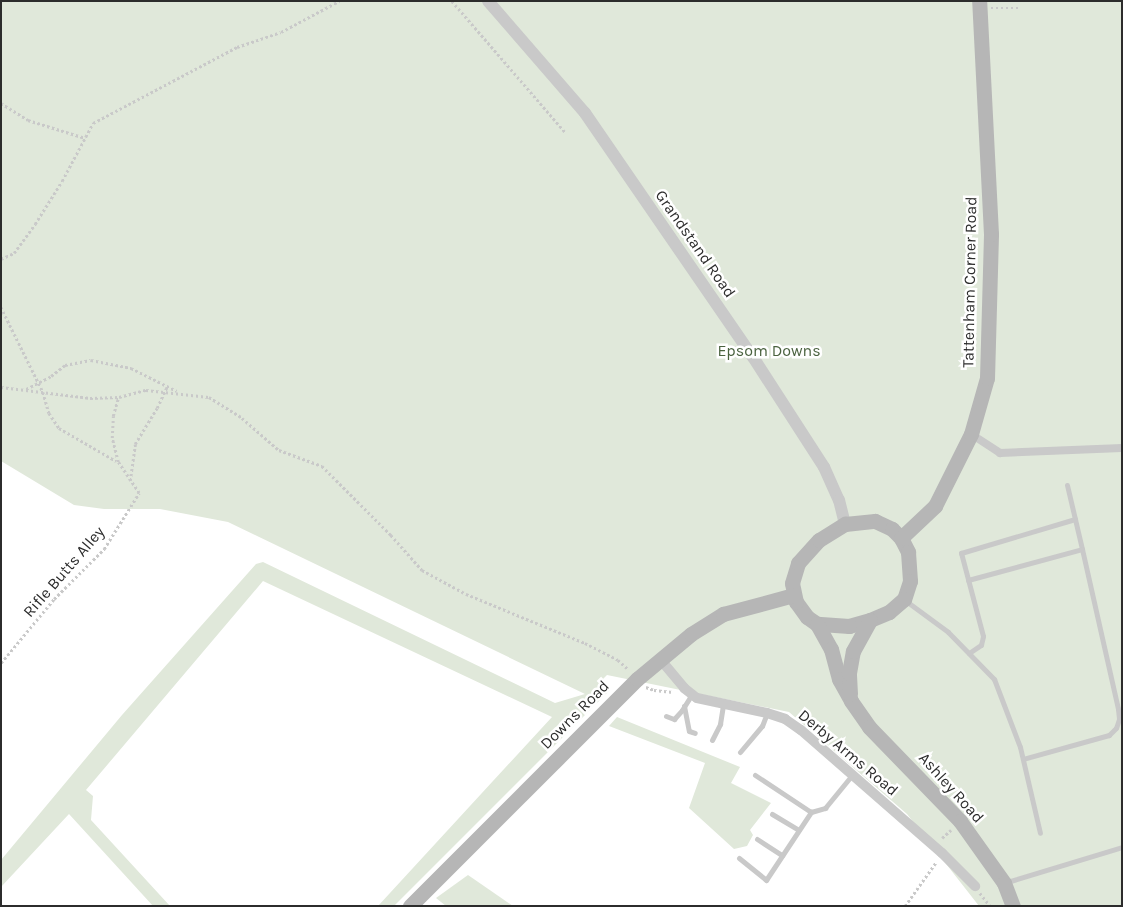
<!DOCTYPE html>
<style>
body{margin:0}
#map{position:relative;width:1123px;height:907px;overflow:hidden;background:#fff;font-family:Karla,sans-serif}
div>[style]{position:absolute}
.green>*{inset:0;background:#e0e8da}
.path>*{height:2.5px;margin-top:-1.25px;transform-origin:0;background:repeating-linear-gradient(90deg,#c9c9c9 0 2.5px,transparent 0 5px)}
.service>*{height:5px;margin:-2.5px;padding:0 2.5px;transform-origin:2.5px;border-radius:2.5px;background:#c9c9c9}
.pedestrian>*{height:8px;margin:-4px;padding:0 4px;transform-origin:4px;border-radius:4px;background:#c9c9c9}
.minor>*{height:10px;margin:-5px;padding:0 5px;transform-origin:5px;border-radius:5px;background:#c9c9c9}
.tertiary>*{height:12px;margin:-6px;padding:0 6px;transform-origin:6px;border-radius:6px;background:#c9c9c9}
.secondary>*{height:15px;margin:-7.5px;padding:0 7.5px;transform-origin:7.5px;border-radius:7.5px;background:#b6b6b6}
span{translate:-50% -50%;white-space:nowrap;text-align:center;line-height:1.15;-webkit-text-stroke:5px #fff;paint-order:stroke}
.street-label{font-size:16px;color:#2c2c2c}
.park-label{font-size:16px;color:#4a623f}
.frame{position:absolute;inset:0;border:2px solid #2c2c2c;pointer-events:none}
</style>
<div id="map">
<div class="green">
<i style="clip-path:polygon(1px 1px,1122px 1px,1122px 906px,979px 906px,907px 814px,789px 712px,607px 675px,599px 683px,610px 690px,394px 906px,378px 906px,552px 717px,263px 581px,86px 790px,93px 796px,91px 820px,170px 906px,153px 906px,69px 814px,1px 887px,1px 860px,122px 715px,256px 564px,263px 562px,555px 703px,585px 694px,228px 522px,160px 509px,104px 509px,74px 505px,1px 461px)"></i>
<i style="clip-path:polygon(617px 717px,740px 767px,731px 783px,771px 803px,750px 830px,753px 835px,747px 846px,734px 849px,689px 808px,705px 763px,609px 726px)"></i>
<i style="clip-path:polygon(468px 875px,513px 906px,446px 906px,436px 898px)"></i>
</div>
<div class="path">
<i style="left:452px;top:1px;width:174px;rotate:49.2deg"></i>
<i style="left:991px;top:8px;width:27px"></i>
<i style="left:1px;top:103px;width:32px;rotate:32deg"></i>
<i style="left:28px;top:120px;width:60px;rotate:17.5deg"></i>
<i style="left:1px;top:259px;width:14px;rotate:-25deg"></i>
<i style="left:14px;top:253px;width:36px;rotate:-54deg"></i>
<i style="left:35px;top:224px;width:51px;rotate:-57.9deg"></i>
<i style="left:62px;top:181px;width:66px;rotate:-61.9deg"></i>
<i style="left:93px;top:123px;width:163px;rotate:-27.8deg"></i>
<i style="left:237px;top:47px;width:46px;rotate:-18.8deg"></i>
<i style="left:281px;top:32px;width:66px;rotate:-28.1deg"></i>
<i style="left:1px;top:307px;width:95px;rotate:63.7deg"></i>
<i style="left:43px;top:392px;width:22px;rotate:74deg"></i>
<i style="left:49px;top:413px;width:18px;rotate:56deg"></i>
<i style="left:59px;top:428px;width:66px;rotate:30.1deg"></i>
<i style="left:1px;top:387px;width:90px;rotate:7deg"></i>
<i style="left:90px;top:398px;width:29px;rotate:-2deg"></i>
<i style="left:119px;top:397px;width:28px;rotate:-15deg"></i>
<i style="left:146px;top:390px;width:63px;rotate:6.3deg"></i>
<i style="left:209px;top:397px;width:39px;rotate:32deg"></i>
<i style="left:242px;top:418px;width:49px;rotate:40.9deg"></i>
<i style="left:279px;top:450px;width:46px;rotate:20.4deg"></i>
<i style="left:322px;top:466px;width:98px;rotate:45deg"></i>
<i style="left:391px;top:535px;width:47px;rotate:48.5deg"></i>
<i style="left:422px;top:570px;width:50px;rotate:28.6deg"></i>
<i style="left:466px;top:594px;width:129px;rotate:22.4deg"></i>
<i style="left:585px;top:643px;width:37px;rotate:27deg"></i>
<i style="left:618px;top:660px;width:13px;rotate:42deg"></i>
<i style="left:26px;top:389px;width:28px;rotate:-27deg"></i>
<i style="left:51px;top:376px;width:18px;rotate:-38deg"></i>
<i style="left:65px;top:365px;width:26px;rotate:-11deg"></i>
<i style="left:91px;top:360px;width:41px;rotate:11.3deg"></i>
<i style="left:131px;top:368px;width:51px;rotate:26.6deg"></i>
<i style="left:130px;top:481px;width:37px;rotate:-82deg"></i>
<i style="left:135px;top:444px;width:42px;rotate:-58.6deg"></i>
<i style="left:157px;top:408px;width:23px;rotate:-65deg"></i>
<i style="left:1px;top:663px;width:83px;rotate:-50.4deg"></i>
<i style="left:54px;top:599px;width:71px;rotate:-45deg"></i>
<i style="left:104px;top:549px;width:66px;rotate:-58deg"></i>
<i style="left:139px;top:493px;width:37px;rotate:-124deg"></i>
<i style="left:118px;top:462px;width:25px;rotate:-104deg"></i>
<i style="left:112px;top:438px;width:22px;rotate:-87deg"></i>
<i style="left:113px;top:416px;width:19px;rotate:-74deg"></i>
<i style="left:646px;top:687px;width:9px;rotate:21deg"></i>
<i style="left:654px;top:690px;width:19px;rotate:6deg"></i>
<i style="left:942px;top:838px;width:12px;rotate:-42deg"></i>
<i style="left:980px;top:893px;width:16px;rotate:52deg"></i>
<i style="left:905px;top:906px;width:54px;rotate:-54.8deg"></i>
</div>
<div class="service">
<i style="left:1067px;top:485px;width:66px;rotate:76.8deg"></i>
<i style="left:968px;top:580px;width:118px;rotate:-15.2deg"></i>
<i style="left:1082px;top:549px;width:164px;rotate:77.3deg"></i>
<i style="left:1118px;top:709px;width:10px;rotate:84deg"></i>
<i style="left:1119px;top:719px;width:9px;rotate:108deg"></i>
<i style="left:1116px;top:728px;width:10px;rotate:135deg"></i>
<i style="left:1109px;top:735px;width:89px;rotate:164.4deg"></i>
<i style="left:906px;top:601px;width:52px;rotate:36.4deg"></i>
<i style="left:948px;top:632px;width:66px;rotate:45.6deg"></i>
<i style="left:994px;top:679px;width:73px;rotate:69.1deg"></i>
<i style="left:1020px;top:747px;width:88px;rotate:76.9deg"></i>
<i style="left:969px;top:653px;width:14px;rotate:-34deg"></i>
<i style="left:981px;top:645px;width:9px;rotate:-77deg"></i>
<i style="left:983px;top:636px;width:86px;rotate:-104.8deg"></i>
<i style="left:961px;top:553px;width:119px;rotate:-16.6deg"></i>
<i style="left:684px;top:706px;width:25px;rotate:79deg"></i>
<i style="left:689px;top:731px;width:6px;rotate:18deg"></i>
<i style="left:666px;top:716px;width:9px;rotate:21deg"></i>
<i style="left:674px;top:719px;width:12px;rotate:-48deg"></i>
<i style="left:682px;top:710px;width:19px;rotate:-58deg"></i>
<i style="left:712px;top:740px;width:18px;rotate:-63deg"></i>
<i style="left:720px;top:724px;width:20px;rotate:-81deg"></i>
<i style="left:740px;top:752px;width:34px;rotate:-50deg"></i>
<i style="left:762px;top:726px;width:14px;rotate:-69deg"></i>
<i style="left:755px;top:775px;width:67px;rotate:33.5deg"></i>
<i style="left:772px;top:814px;width:31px;rotate:31deg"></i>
<i style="left:757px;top:839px;width:30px;rotate:33deg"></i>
<i style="left:739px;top:858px;width:35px;rotate:39deg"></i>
<i style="left:766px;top:880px;width:82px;rotate:-56.5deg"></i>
<i style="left:811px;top:812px;width:15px;rotate:-16deg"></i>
<i style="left:825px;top:808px;width:43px;rotate:-50.7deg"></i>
<i style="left:1007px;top:882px;width:120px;rotate:-16.9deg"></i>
</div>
<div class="pedestrian">
<i style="left:971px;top:434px;width:35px;rotate:33deg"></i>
<i style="left:1000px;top:453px;width:122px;rotate:-2.3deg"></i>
</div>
<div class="minor">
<i style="left:660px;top:659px;width:38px;rotate:50deg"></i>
<i style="left:684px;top:688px;width:16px;rotate:38deg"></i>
<i style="left:697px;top:698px;width:72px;rotate:12.1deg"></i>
<i style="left:767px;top:713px;width:19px;rotate:18deg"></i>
<i style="left:785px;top:719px;width:19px;rotate:35deg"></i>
<i style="left:801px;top:730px;width:187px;rotate:41.1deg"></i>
<i style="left:942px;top:853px;width:47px;rotate:45deg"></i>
</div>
<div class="tertiary">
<i style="left:488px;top:1px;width:148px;rotate:49.1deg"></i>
<i style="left:585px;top:113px;width:296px;rotate:55.5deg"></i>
<i style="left:753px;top:357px;width:131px;rotate:57.2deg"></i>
<i style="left:824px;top:467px;width:36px;rotate:66deg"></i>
<i style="left:839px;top:500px;width:25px;rotate:76deg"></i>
</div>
<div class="secondary">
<i style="left:875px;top:521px;width:19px;rotate:25deg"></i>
<i style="left:892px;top:529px;width:13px;rotate:45deg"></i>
<i style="left:901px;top:538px;width:16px;rotate:63deg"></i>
<i style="left:908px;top:552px;width:29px;rotate:86deg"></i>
<i style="left:910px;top:581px;width:19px;rotate:108deg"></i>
<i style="left:904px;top:599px;width:20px;rotate:139deg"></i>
<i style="left:889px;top:612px;width:21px;rotate:157deg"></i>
<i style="left:870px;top:620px;width:22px;rotate:164deg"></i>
<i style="left:849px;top:626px;width:32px;rotate:-176deg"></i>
<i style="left:817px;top:624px;width:12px;rotate:-145deg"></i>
<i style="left:807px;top:617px;width:19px;rotate:-126deg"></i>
<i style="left:796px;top:602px;width:19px;rotate:-102deg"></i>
<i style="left:792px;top:583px;width:21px;rotate:-73deg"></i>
<i style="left:798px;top:563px;width:31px;rotate:-48deg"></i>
<i style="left:819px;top:540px;width:31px;rotate:-32deg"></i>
<i style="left:845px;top:524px;width:30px;rotate:-6deg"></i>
<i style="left:901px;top:538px;width:47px;rotate:-43.3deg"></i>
<i style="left:935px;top:506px;width:80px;rotate:-63.4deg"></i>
<i style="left:971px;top:434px;width:58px;rotate:-74.1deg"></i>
<i style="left:987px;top:378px;width:144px;rotate:-88.4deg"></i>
<i style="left:991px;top:234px;width:233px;rotate:-92.9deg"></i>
<i style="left:817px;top:624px;width:29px;rotate:61deg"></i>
<i style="left:831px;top:649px;width:31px;rotate:75deg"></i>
<i style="left:839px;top:679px;width:25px;rotate:61deg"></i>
<i style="left:851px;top:701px;width:32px;rotate:55deg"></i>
<i style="left:869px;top:727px;width:131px;rotate:45.9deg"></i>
<i style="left:960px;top:821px;width:76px;rotate:54.6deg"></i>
<i style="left:1004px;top:883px;width:25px;rotate:69deg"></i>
<i style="left:850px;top:694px;width:21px;rotate:-93deg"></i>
<i style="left:849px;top:673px;width:22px;rotate:-80deg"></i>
<i style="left:853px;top:651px;width:35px;rotate:-61deg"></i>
<i style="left:410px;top:906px;width:321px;rotate:-45deg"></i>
<i style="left:637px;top:679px;width:70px;rotate:-39.8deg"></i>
<i style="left:691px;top:634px;width:38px;rotate:-32deg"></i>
<i style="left:723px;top:614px;width:73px;rotate:-15deg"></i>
</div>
<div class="street-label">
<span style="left:695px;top:244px;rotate:55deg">Grandstand Road</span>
<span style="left:970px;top:282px;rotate:-89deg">Tattenham Corner Road</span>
<span style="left:64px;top:572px;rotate:-49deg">Rifle Butts Alley</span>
<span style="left:575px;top:715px;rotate:-45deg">Downs Road</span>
<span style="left:848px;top:753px;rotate:40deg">Derby Arms Road</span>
<span style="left:951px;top:788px;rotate:48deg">Ashley Road</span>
</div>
<div class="park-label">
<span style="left:769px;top:351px">Epsom Downs</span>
</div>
<div class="frame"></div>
</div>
